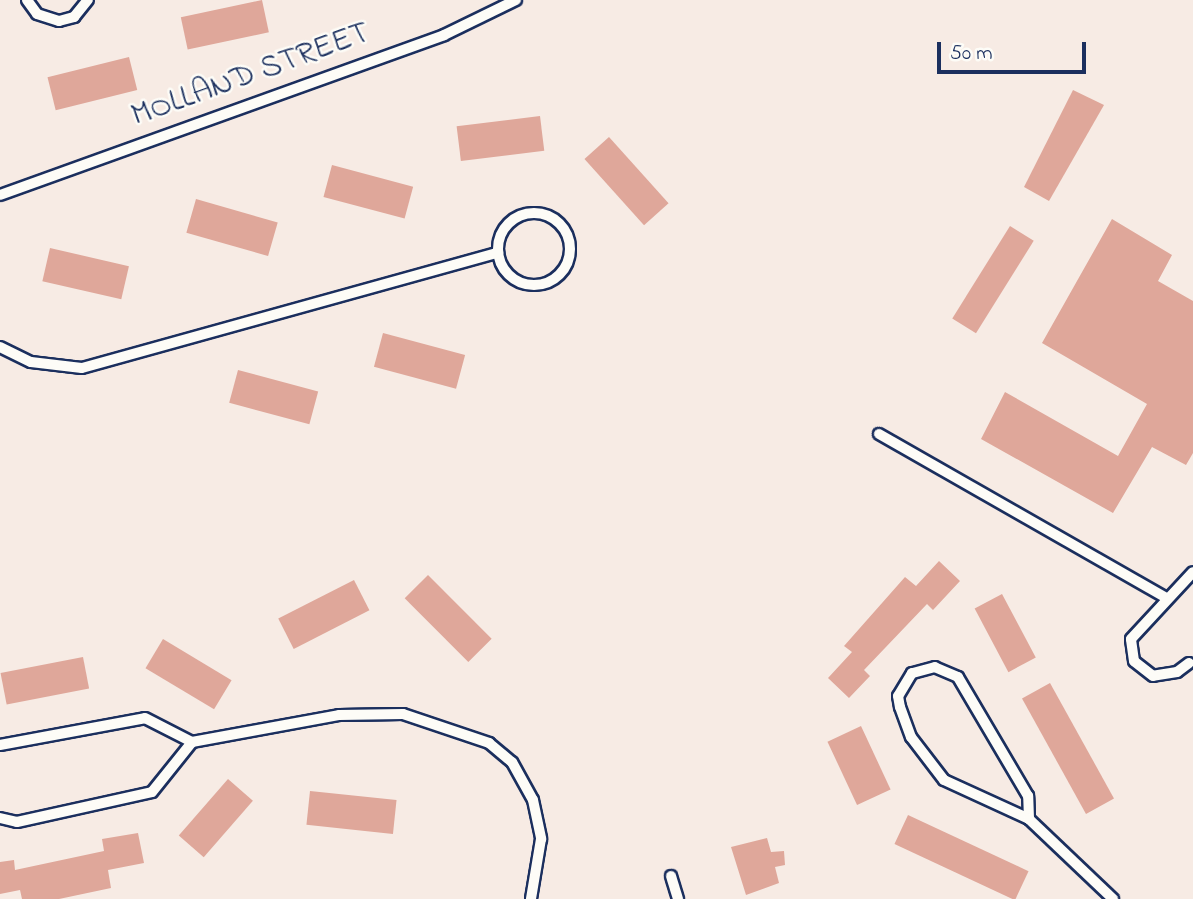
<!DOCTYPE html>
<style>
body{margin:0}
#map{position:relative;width:1193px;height:899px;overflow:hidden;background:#f7ebe4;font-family:"Indie Flower",sans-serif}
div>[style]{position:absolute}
.building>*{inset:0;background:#dfa79a;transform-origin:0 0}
.roads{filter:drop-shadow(2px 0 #1b2f5e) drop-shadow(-2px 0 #1b2f5e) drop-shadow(0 2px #1b2f5e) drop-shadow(0 -2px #1b2f5e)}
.lane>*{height:10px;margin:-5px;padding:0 5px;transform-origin:5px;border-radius:5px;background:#fdfcf7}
.lane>.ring{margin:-5px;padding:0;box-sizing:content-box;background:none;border:10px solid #fdfcf7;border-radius:50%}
span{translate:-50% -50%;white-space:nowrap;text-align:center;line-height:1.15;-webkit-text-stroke:5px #fdfcf7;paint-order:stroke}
.street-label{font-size:32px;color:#1b2f5e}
.scale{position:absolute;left:937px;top:42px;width:149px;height:32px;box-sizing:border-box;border:4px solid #1b2f5e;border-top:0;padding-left:9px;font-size:21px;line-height:24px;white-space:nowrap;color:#1b2f5e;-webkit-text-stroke:5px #fdfcf7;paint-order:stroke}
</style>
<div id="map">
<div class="building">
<i style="left:262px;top:0;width:33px;height:83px;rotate:78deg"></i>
<i style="left:129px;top:57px;width:34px;height:84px;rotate:76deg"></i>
<i style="clip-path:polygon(1073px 90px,1104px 105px,1049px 201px,1024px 187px)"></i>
<i style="left:540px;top:116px;width:35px;height:84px;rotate:83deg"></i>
<i style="left:609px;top:137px;width:89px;height:33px;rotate:48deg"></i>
<i style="left:332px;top:165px;width:84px;height:33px;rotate:15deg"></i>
<i style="left:196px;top:199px;width:85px;height:35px;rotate:16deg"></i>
<i style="clip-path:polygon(1112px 219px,1172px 255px,1158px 281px,1193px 301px,1193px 453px,1186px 465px,1152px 447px,1113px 513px,981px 439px,1005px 392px,1118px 456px,1147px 404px,1042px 343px)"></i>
<i style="left:1010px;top:226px;width:28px;height:109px;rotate:32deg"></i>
<i style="left:50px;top:248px;width:81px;height:34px;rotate:13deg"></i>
<i style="left:383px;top:333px;width:85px;height:35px;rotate:15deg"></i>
<i style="left:238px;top:370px;width:83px;height:34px;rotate:15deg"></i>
<i style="clip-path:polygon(939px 561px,960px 581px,933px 610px,927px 604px,864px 670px,870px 676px,849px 698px,828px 678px,852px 652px,844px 646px,905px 577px,916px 586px)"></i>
<i style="left:428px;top:575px;width:90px;height:33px;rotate:45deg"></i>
<i style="left:354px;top:580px;width:34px;height:85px;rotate:63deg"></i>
<i style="left:1002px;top:594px;width:72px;height:31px;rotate:62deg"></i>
<i style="left:163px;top:639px;width:80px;height:34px;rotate:31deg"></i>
<i style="left:83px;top:657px;width:32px;height:84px;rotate:79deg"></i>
<i style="left:1050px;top:683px;width:132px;height:32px;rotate:61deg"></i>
<i style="left:861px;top:726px;width:70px;height:37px;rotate:65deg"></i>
<i style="left:228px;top:779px;width:33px;height:75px;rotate:41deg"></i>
<i style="left:310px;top:791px;width:87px;height:34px;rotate:6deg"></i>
<i style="left:908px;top:815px;width:133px;height:32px;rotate:25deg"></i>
<i style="clip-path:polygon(138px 833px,144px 863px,108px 870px,111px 888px,59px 899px,22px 899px,20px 890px,0 894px,0 862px,14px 860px,15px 870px,104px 851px,102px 839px)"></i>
<i style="clip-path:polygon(767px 838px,771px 852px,784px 851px,785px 865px,775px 867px,779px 883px,746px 895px,731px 847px)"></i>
</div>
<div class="roads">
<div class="lane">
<i style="left:27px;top:0;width:17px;rotate:54deg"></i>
<i style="left:37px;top:14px;width:23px;rotate:18deg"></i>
<i style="left:59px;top:21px;width:16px;rotate:-15deg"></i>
<i style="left:74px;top:17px;width:22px;rotate:-51deg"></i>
<i style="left:0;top:195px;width:472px;rotate:-19.8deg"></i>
<i style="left:444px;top:35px;width:80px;rotate:-25.9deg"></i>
<i class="ring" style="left:498px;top:213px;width:62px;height:62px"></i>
<i style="left:0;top:347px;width:34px;rotate:26deg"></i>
<i style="left:31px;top:362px;width:51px;rotate:6.7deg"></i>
<i style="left:82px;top:368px;width:432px;rotate:-15.5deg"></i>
<i style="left:879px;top:434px;width:331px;rotate:29.7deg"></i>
<i style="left:1189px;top:663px;width:15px;rotate:143deg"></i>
<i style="left:1177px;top:672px;width:24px;rotate:171deg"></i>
<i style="left:1153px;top:676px;width:24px;rotate:-142deg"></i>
<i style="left:1134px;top:661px;width:22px;rotate:-98deg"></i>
<i style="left:1131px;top:639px;width:91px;rotate:-47.2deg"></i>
<i style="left:0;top:745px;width:147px;rotate:-10.5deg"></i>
<i style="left:145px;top:718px;width:53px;rotate:27.1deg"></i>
<i style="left:192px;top:742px;width:149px;rotate:-10.4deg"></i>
<i style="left:339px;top:715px;width:64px;rotate:-0.9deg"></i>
<i style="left:403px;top:714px;width:91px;rotate:18.6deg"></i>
<i style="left:489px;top:743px;width:30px;rotate:40deg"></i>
<i style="left:512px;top:762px;width:43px;rotate:61.1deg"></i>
<i style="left:533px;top:800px;width:40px;rotate:78deg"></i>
<i style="left:541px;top:839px;width:61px;rotate:99.5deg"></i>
<i style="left:0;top:818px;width:17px;rotate:13deg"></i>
<i style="left:17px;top:822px;width:138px;rotate:-12.5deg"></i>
<i style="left:152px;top:792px;width:64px;rotate:-51.3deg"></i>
<i style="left:1029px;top:819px;width:23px;rotate:-92deg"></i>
<i style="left:1028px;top:796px;width:138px;rotate:-120.5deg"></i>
<i style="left:958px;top:677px;width:25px;rotate:-157deg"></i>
<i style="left:935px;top:667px;width:24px;rotate:165deg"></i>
<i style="left:912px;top:673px;width:27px;rotate:121deg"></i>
<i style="left:898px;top:696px;width:11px;rotate:80deg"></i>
<i style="left:900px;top:707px;width:32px;rotate:70deg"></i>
<i style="left:911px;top:737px;width:54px;rotate:52.5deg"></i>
<i style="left:944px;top:780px;width:94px;rotate:24.6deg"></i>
<i style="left:1029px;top:819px;width:116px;rotate:43.6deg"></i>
<i style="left:671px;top:876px;width:24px;rotate:73deg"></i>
</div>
</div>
<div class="street-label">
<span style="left:251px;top:76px;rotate:-20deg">MOLLAND STREET</span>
</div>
<div class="scale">50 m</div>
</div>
